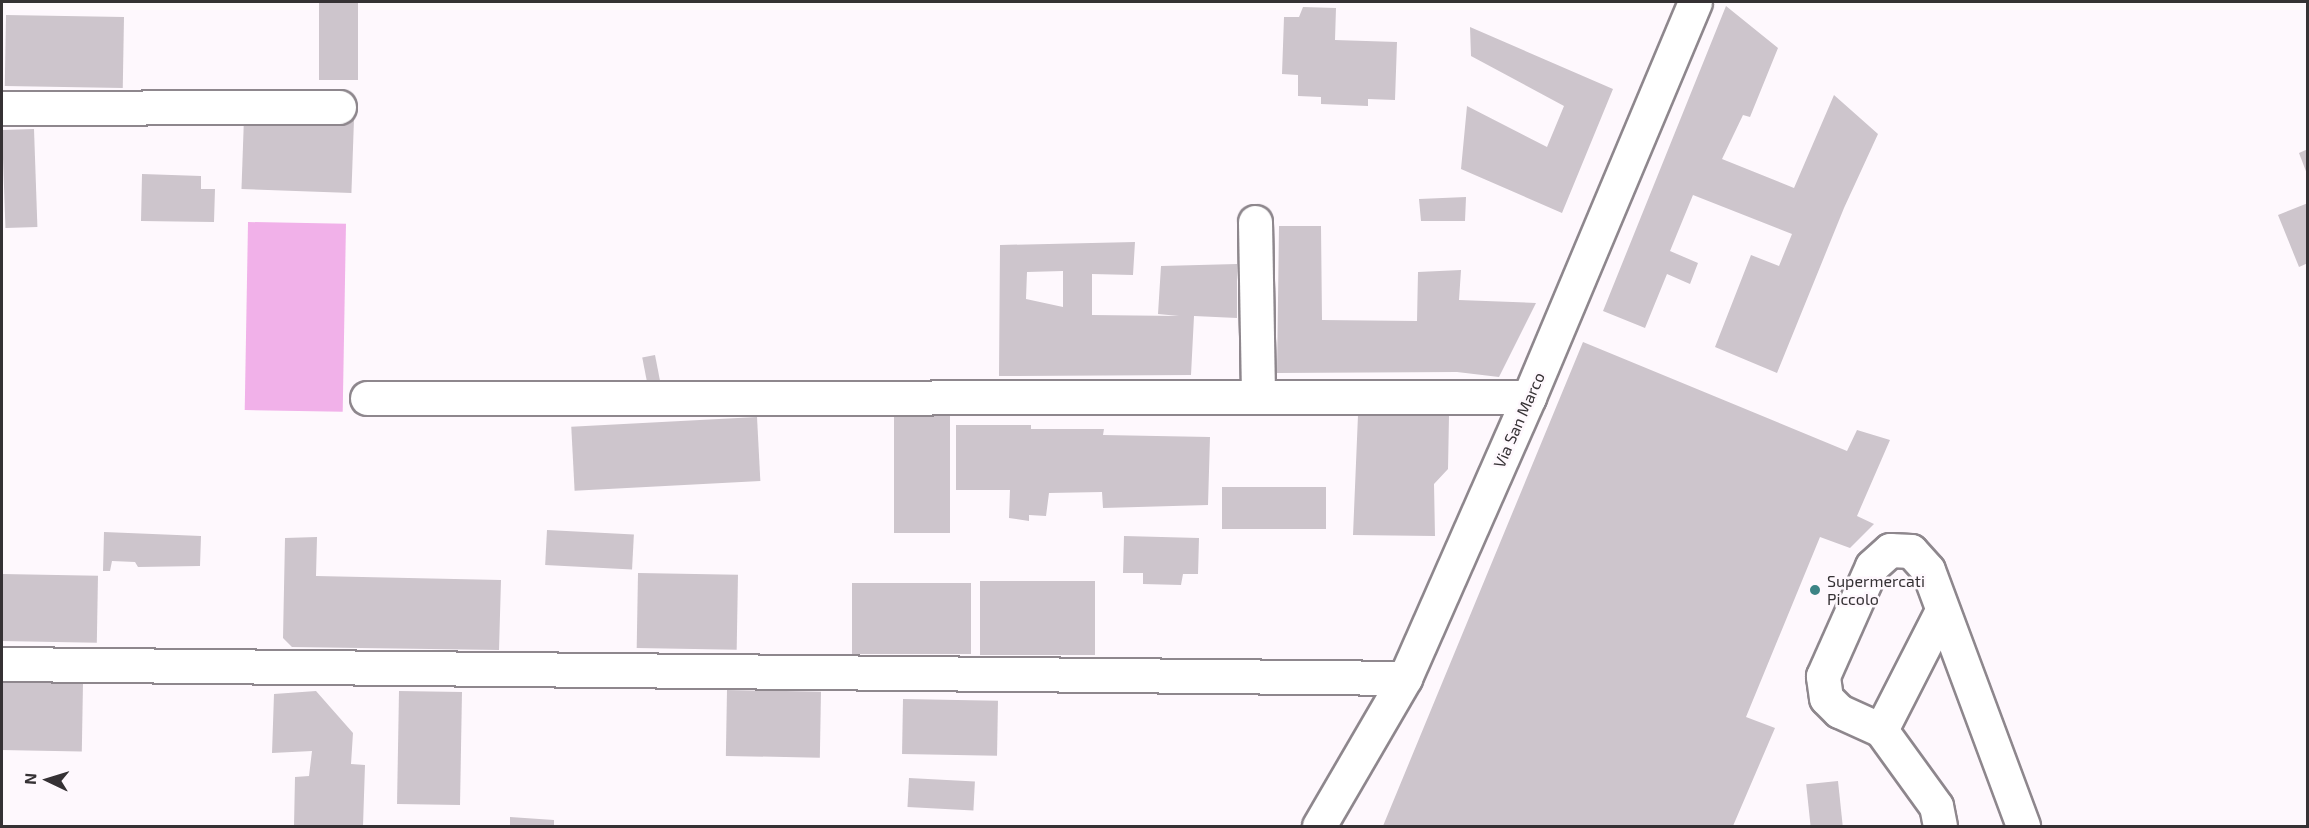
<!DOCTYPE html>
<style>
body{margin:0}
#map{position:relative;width:2309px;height:828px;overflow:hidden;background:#fef8fd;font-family:"Exo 2",sans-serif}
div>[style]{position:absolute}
.green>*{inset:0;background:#f1b1e9;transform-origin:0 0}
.building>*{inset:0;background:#cdc5cc;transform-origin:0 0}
.roads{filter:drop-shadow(2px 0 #8e878d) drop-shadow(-2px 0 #8e878d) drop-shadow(0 2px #8e878d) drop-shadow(0 -2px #8e878d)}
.minor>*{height:33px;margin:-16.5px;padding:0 16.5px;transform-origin:16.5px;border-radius:16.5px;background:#fff}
.dots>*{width:16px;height:16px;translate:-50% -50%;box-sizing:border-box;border:3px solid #fef8fd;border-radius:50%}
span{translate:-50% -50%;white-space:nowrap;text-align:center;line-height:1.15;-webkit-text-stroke:5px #fef8fd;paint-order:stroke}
.street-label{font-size:16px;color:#353134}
.poi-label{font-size:16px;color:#353134}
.left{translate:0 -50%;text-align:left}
.frame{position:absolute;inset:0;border:3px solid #353134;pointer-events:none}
.north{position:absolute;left:18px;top:750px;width:60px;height:60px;-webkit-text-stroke:4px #fef8fd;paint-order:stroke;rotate:274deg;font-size:16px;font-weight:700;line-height:24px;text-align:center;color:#353134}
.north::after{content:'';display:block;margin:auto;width:21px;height:27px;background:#353134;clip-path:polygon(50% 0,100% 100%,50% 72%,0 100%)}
</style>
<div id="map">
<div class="green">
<i style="left:248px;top:222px;width:98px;height:188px;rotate:1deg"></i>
</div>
<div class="building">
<i style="left:319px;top:2px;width:39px;height:78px"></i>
<i style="clip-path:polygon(1726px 6px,1778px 48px,1750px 117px,1743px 115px,1722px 159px,1794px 188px,1834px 95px,1878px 134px,1844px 208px,1777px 373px,1715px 347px,1751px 255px,1779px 266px,1792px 234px,1693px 195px,1670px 251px,1698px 263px,1690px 284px,1667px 274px,1645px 328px,1603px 311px)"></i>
<i style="clip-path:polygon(1303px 7px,1336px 8px,1335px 40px,1397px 42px,1395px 100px,1368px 99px,1368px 106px,1321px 104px,1321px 97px,1298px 96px,1298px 75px,1282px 74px,1284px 17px,1299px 17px)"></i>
<i style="left:124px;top:17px;width:71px;height:118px;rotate:91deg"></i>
<i style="clip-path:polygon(1470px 27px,1613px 89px,1562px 213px,1461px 169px,1467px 106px,1547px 147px,1564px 106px,1471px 56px)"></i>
<i style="left:354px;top:119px;width:74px;height:110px;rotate:92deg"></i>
<i style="left:34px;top:129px;width:98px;height:32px;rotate:88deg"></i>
<i style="clip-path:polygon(2308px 149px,2308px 174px,2307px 174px,2299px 153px)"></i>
<i style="clip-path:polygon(142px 174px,201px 176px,201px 189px,215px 189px,214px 222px,141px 221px)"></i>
<i style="clip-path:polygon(1466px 197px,1465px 221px,1421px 221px,1419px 199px)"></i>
<i style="clip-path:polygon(2308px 203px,2308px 263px,2299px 267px,2278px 215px)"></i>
<i style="clip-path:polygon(1279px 226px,1321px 226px,1322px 320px,1417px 321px,1418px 272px,1461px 270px,1459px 300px,1536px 303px,1499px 377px,1457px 372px,1277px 373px)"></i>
<i style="clip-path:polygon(evenodd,1135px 242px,1133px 275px,1092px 274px,1092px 315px,1179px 316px,1158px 314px,1161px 266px,1237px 264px,1237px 318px,1194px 316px,1191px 375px,999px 376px,1000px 245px,1135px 242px,1063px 271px,1063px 307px,1026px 299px,1027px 272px,1063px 271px)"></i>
<i style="clip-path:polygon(1583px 342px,1847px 451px,1857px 430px,1890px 440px,1857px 516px,1874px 524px,1850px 548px,1820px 537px,1746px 717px,1775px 728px,1733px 826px,1383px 826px)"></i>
<i style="left:655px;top:355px;width:26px;height:13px;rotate:79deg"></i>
<i style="left:894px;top:412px;width:56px;height:121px"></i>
<i style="clip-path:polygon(1358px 415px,1449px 416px,1448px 469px,1434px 484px,1435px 536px,1353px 535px)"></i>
<i style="left:757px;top:417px;width:64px;height:186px;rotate:87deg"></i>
<i style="clip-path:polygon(956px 425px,1031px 425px,1031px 429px,1104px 429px,1103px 435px,1210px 437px,1208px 505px,1103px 508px,1102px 492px,1049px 493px,1046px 516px,1029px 515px,1029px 521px,1009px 518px,1010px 490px,956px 490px)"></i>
<i style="left:1222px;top:487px;width:104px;height:42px"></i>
<i style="left:547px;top:530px;width:87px;height:35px;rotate:3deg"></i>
<i style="clip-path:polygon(104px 532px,201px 536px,200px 566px,138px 567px,135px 562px,112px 561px,110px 571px,103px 571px)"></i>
<i style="clip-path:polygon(1124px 536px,1199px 538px,1198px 574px,1183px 574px,1181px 585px,1143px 584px,1143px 573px,1123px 573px)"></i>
<i style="clip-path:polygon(317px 537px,316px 576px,501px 580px,499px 650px,292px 647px,283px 638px,285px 538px)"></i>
<i style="left:638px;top:573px;width:100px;height:75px;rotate:1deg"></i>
<i style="left:2px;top:574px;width:96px;height:67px;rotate:1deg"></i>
<i style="left:980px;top:581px;width:115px;height:74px"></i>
<i style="left:852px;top:583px;width:119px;height:71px"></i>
<i style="left:2px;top:682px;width:81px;height:68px;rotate:1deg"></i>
<i style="left:727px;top:690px;width:94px;height:66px;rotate:1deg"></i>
<i style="clip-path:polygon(316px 691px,353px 733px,351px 764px,365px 765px,363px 826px,294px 826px,295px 777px,309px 776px,312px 751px,272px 753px,274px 694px)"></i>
<i style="left:399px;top:691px;width:63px;height:113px;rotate:1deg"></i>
<i style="left:903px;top:699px;width:95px;height:55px;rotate:1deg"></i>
<i style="left:909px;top:778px;width:66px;height:29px;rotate:3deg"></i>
<i style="left:1838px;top:781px;width:45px;height:32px;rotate:84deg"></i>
<i style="clip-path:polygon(510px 817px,554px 820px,554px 826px,510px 826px)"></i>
</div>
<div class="roads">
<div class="minor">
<i style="left:2px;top:108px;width:337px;rotate:-0.2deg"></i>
<i style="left:1255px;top:222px;width:174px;rotate:89deg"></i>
<i style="left:367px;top:398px;width:1162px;rotate:-0.05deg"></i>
<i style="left:2px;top:664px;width:1403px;rotate:0.57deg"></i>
<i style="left:1881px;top:730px;width:132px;rotate:-63deg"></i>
<i style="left:1319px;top:826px;width:171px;rotate:-59.8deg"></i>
<i style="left:1405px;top:678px;width:307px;rotate:-66.2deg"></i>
<i style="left:1529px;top:397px;width:428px;rotate:-67.2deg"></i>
<i style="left:1940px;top:826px;width:20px;rotate:-101deg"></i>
<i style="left:1936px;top:806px;width:94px;rotate:-125.9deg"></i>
<i style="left:1881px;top:730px;width:46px;rotate:-155.7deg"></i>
<i style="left:1839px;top:711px;width:18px;rotate:-135deg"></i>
<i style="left:1826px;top:698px;width:22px;rotate:-98deg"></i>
<i style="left:1823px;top:676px;width:120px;rotate:-66deg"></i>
<i style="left:1872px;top:566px;width:24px;rotate:-42deg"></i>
<i style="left:1890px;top:550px;width:21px;rotate:3deg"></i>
<i style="left:1911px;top:551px;width:25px;rotate:48deg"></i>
<i style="left:1928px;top:570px;width:273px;rotate:69.6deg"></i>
</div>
</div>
<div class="dots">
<i style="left:1815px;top:590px;background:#3c8485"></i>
</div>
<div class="street-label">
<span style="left:1519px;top:420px;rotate:-66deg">Via San Marco</span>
</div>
<div class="poi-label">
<span class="left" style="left:1827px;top:590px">Supermercati<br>Piccolo</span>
</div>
<div class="frame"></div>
<div class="north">N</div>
</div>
